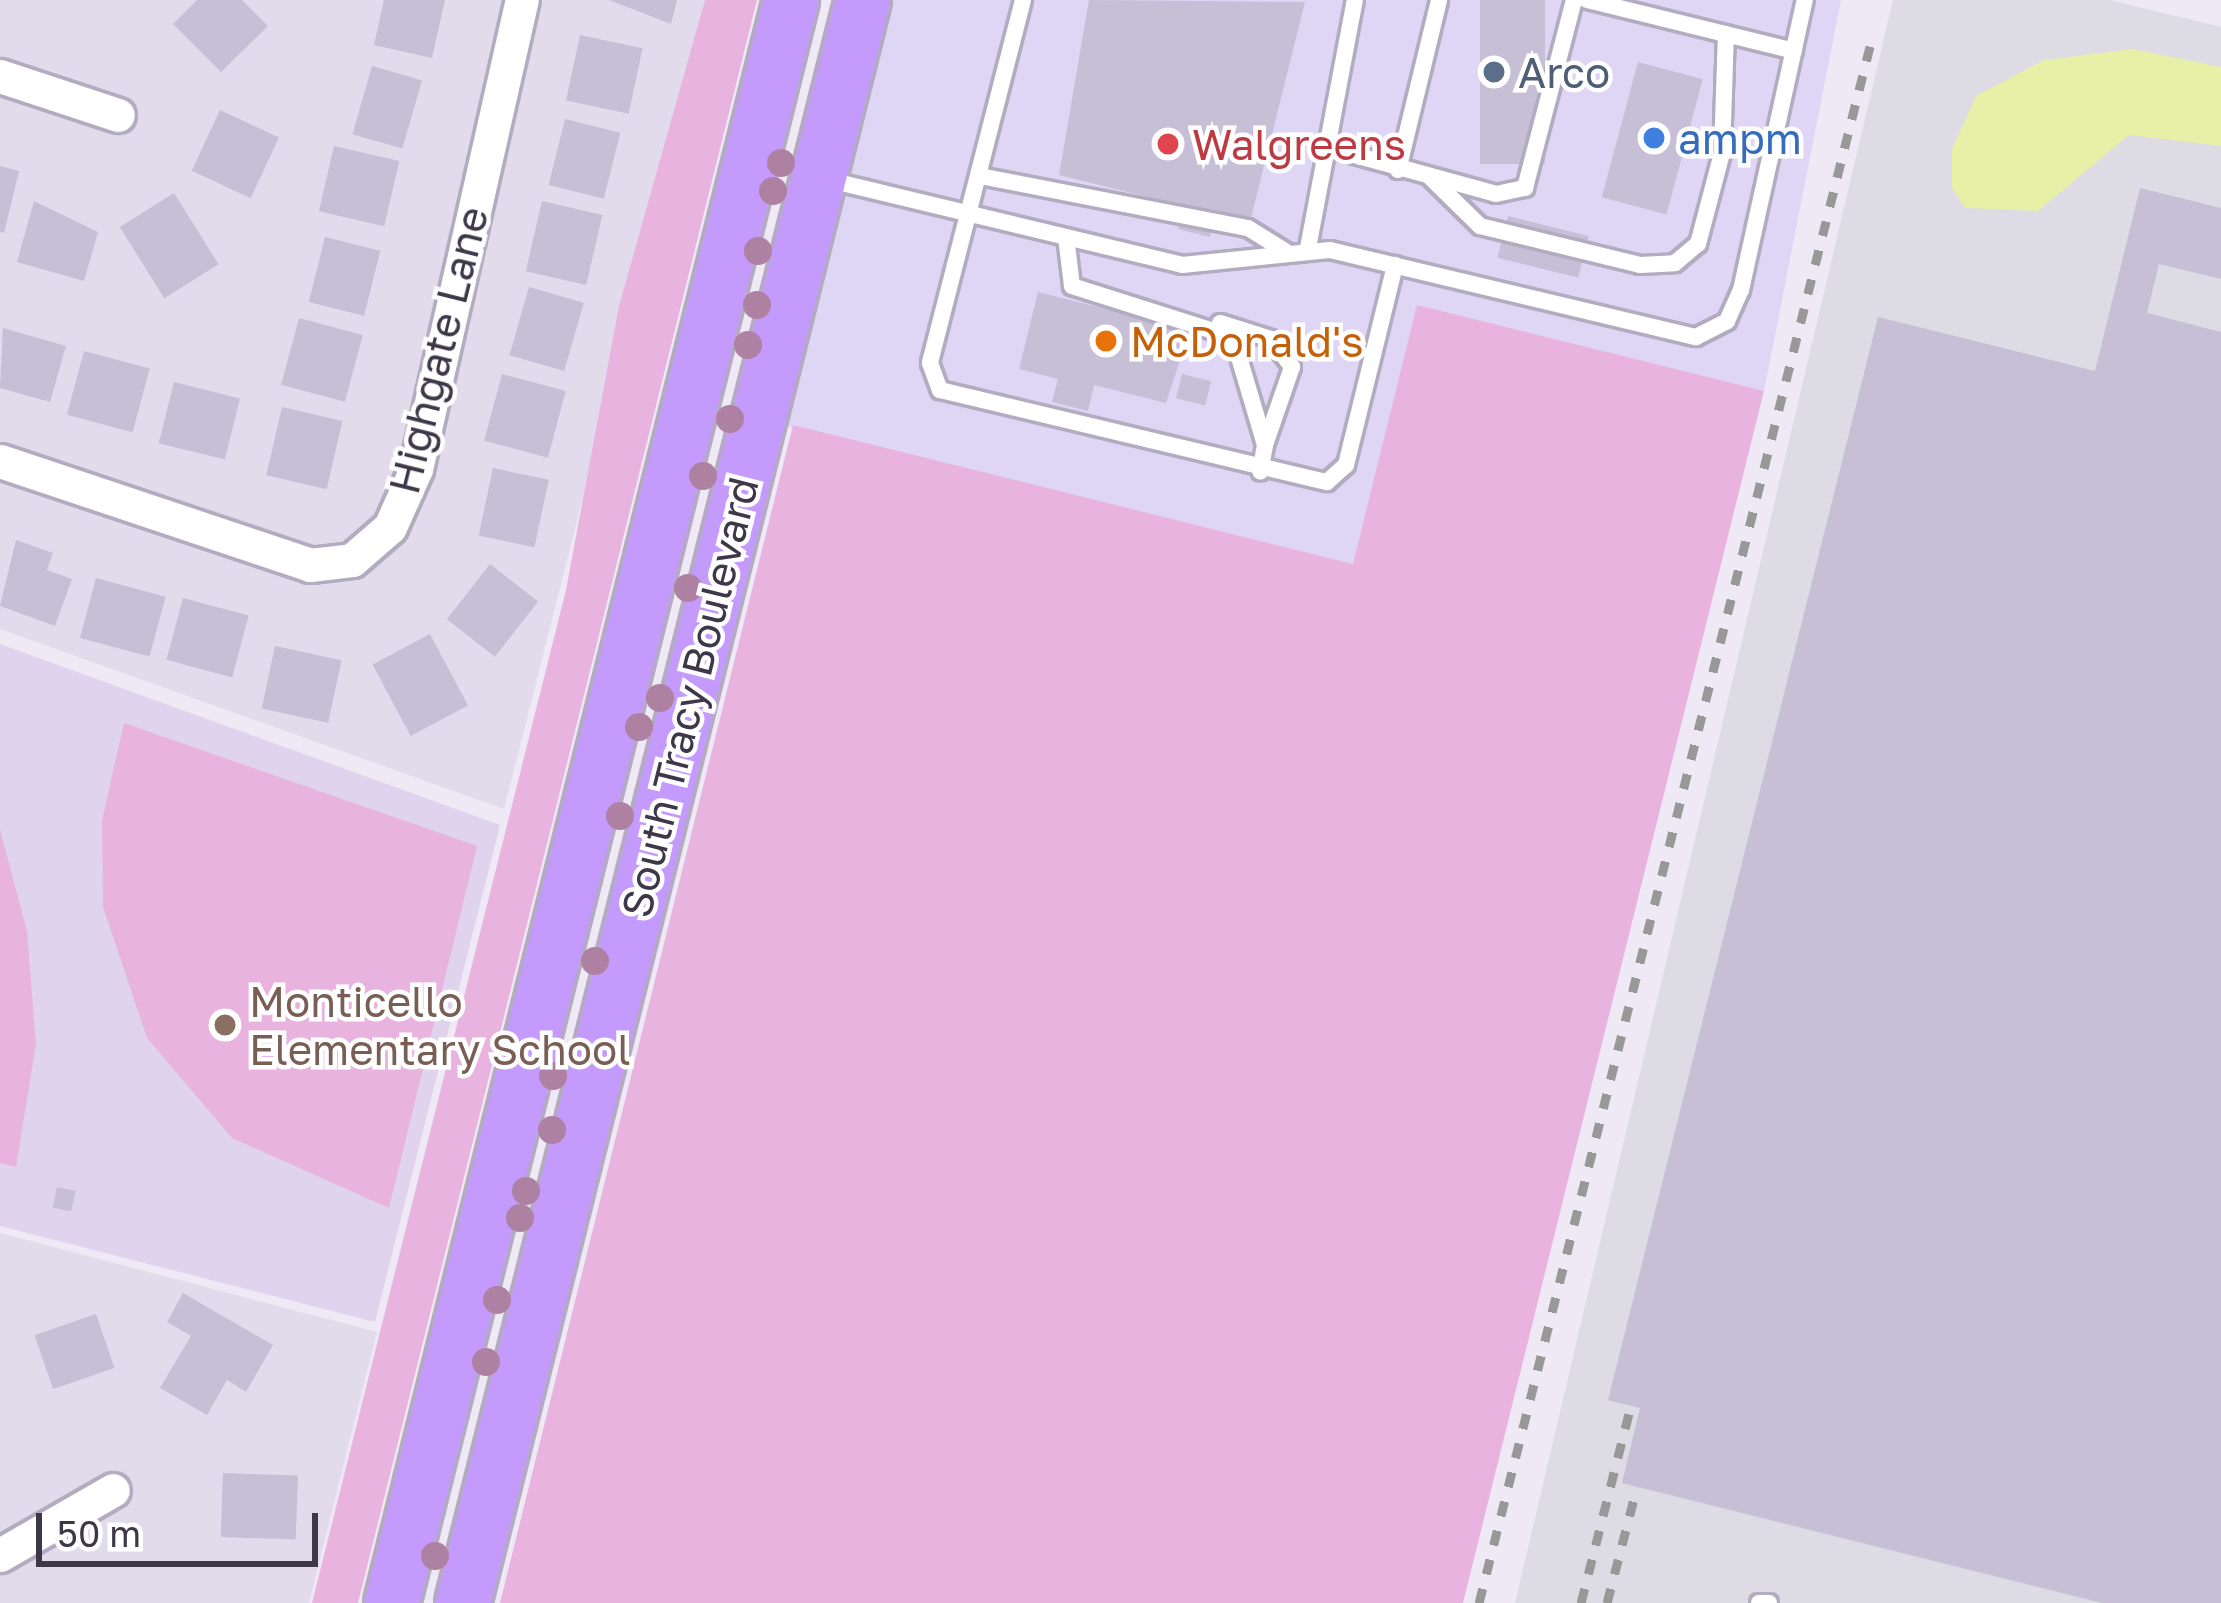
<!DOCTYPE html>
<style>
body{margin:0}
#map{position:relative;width:2221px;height:1603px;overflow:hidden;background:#eee9f4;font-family:"Golos Text",sans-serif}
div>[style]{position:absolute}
.residential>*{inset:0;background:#e2dbec}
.commercial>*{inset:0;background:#dfd5f5}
.industrial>*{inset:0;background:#dddbe4}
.education>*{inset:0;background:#dfd3ed}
.green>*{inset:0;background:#e8b3df}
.water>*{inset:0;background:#e6f0a7}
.building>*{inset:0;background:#c6bfd6;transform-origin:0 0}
.roads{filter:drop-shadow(3px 0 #b3acc0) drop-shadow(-3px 0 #b3acc0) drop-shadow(0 3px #b3acc0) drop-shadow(0 -3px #b3acc0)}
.service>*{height:16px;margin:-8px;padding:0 8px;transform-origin:8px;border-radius:8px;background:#fff}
.minor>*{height:33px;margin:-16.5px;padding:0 16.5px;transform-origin:16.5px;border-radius:16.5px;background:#fff}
.primary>*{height:54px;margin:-27px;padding:0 27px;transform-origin:27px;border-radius:27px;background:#c59afd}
.rail>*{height:9px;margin-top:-4.5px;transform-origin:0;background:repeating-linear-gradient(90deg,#989898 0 15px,transparent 0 30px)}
.trees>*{width:28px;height:28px;margin:-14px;border-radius:50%;background:#ae80a2}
.dots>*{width:33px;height:33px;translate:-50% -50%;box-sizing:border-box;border:6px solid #fff;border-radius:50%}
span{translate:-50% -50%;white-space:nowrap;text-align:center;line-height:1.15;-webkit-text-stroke:9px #fff;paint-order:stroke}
.service-label{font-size:42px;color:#4e5e75}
.left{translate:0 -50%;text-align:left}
.shop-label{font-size:42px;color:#366cbe}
.health-label{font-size:42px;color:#be3a42}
.food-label{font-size:42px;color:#c56008}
.street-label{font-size:42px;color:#3d3748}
.education-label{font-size:42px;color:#785e54}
.scale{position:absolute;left:36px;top:1513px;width:282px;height:54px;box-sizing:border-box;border:6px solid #3d3748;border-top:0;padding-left:15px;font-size:36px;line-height:42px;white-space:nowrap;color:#3d3748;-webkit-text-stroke:9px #fff;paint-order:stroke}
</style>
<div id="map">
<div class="residential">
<i style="clip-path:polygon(0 0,709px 0,504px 809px,0 629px)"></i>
<i style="clip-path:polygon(0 1233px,377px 1332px,309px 1603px,0 1603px)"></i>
</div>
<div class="commercial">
<i style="clip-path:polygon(883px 0,1841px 0,1764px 391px,1423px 307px,1353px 564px,772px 423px)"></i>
</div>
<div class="industrial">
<i style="clip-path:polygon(1893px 0,2110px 0,2221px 27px,2221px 1603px,1515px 1603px)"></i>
</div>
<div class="education">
<i style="clip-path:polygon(0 644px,500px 825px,375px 1322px,0 1226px)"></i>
</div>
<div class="green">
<i style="clip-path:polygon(705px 0,757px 0,358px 1603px,312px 1603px,566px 590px,619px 306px)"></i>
<i style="clip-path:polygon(1417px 305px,1764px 391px,1463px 1603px,500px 1603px,793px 425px,1353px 564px)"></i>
<i style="clip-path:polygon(124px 723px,477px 846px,389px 1208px,232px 1138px,147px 1038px,103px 907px,102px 820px)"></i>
<i style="clip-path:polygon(0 830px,27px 931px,36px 1044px,16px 1167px,0 1163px)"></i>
</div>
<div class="water">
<i style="clip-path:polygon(2132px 49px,2221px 67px,2221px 146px,2129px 135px,2038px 211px,1965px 208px,1952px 188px,1952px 149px,1976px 96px,2044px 60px)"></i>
</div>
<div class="building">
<i style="clip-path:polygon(197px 0,242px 0,268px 26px,221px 72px,173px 24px)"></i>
<i style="clip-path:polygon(384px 0,445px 0,432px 58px,374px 45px)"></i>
<i style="clip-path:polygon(609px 0,677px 0,671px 24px)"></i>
<i style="clip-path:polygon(1089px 0,1305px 2px,1250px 222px,1216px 214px,1210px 237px,1178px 229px,1184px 206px,1059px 175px)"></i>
<i style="left:1480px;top:0;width:65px;height:164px"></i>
<i style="left:580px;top:35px;width:64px;height:67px;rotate:12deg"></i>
<i style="left:1638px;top:62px;width:67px;height:140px;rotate:15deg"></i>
<i style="left:372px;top:66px;width:52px;height:71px;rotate:16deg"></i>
<i style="left:220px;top:110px;width:65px;height:67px;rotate:25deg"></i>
<i style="left:565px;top:119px;width:57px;height:68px;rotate:14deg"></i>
<i style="left:334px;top:146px;width:67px;height:67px;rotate:13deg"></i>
<i style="clip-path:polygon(0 166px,19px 171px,4px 233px,0 232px)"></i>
<i style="clip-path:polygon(2140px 188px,2221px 208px,2221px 279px,2159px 264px,2147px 313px,2221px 332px,2221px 1603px,2102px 1603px,1622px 1483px,1640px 1408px,1608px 1400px,1878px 317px,2095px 371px)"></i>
<i style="left:174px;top:193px;width:84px;height:64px;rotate:58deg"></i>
<i style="clip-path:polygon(34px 201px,98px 232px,84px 281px,17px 262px)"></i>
<i style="left:542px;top:201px;width:62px;height:72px;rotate:13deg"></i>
<i style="left:1508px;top:216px;width:83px;height:43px;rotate:14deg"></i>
<i style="left:325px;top:237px;width:57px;height:67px;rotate:14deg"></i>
<i style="left:529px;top:287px;width:57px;height:71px;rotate:16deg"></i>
<i style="clip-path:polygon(1038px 292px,1190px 330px,1166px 403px,1094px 385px,1088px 411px,1052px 402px,1058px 379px,1019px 369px)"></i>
<i style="left:299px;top:318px;width:66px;height:69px;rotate:15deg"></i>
<i style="clip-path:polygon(3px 328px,66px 346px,50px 402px,0 388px)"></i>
<i style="left:84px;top:351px;width:68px;height:66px;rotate:15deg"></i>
<i style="left:502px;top:374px;width:66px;height:69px;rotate:15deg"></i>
<i style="left:1182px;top:374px;width:30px;height:25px;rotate:14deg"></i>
<i style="left:174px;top:382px;width:68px;height:63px;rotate:14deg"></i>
<i style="left:282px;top:407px;width:62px;height:70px;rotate:13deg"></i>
<i style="left:493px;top:468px;width:57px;height:69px;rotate:12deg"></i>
<i style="clip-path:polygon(16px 540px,53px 553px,47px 570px,72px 579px,55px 626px,0 606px)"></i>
<i style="left:490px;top:564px;width:61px;height:70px;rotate:38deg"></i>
<i style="left:96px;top:578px;width:72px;height:62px;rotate:15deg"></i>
<i style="left:183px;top:598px;width:68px;height:64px;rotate:15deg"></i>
<i style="left:430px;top:634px;width:81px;height:65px;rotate:62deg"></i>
<i style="left:275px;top:646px;width:68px;height:64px;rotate:12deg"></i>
<i style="left:57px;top:1187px;width:19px;height:21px;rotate:12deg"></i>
<i style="clip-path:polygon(183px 1293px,273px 1345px,246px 1392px,227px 1380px,207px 1415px,160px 1388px,191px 1336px,167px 1322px)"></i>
<i style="left:96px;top:1314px;width:57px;height:65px;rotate:71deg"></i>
<i style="left:223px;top:1473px;width:75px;height:64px;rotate:2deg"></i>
</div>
<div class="roads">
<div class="service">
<i style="left:1023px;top:0;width:375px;rotate:104.4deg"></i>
<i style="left:930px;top:363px;width:29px;rotate:70deg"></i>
<i style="left:940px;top:390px;width:398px;rotate:13.4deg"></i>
<i style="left:1327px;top:482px;width:25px;rotate:-42deg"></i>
<i style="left:1346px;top:465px;width:206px;rotate:-76.2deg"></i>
<i style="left:1587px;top:0;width:213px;rotate:13.8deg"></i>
<i style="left:1322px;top:146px;width:180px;rotate:15.4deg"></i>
<i style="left:1496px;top:194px;width:30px;rotate:-12deg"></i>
<i style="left:1525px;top:188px;width:194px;rotate:-75.4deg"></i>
<i style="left:1398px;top:170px;width:175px;rotate:-76.4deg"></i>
<i style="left:980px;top:176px;width:273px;rotate:11deg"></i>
<i style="left:1248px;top:228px;width:44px;rotate:31.9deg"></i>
<i style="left:1431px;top:178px;width:69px;rotate:44.4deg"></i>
<i style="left:1480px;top:226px;width:165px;rotate:13.7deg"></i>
<i style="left:1640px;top:265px;width:35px;rotate:-3deg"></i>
<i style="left:1675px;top:263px;width:30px;rotate:-40deg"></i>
<i style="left:1698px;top:244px;width:94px;rotate:-75.2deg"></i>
<i style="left:1722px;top:153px;width:119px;rotate:-88.1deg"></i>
<i style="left:825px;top:179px;width:367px;rotate:13.5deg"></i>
<i style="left:1182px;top:265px;width:149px;rotate:-5.8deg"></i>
<i style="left:1330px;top:250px;width:376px;rotate:13.4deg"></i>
<i style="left:1696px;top:337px;width:35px;rotate:-27deg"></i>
<i style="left:1727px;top:321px;width:34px;rotate:-66deg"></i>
<i style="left:1741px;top:290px;width:297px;rotate:-77.6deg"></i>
<i style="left:1066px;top:237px;width:49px;rotate:83deg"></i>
<i style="left:1072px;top:286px;width:169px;rotate:17.6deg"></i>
<i style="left:1233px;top:337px;width:113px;rotate:73.5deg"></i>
<i style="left:1265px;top:445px;width:27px;rotate:100deg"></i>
<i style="left:1308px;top:248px;width:252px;rotate:-79.3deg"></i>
<i style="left:1220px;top:323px;width:53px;rotate:17.4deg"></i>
<i style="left:1271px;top:339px;width:35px;rotate:53deg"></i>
<i style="left:1292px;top:367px;width:83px;rotate:109.1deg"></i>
<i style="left:1759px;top:1603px;width:10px"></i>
</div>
<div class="minor">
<i style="left:0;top:76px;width:124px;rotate:18.3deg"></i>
<i style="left:0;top:461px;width:327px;rotate:18.5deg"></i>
<i style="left:310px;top:565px;width:42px;rotate:-6.8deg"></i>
<i style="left:352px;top:560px;width:50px;rotate:-41deg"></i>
<i style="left:390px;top:527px;width:64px;rotate:-65.9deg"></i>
<i style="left:416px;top:469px;width:481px;rotate:-77.3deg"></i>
<i style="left:0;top:1555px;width:130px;rotate:-29.9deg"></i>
</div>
<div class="primary">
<i style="left:392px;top:1603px;width:1652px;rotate:-76.02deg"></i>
<i style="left:463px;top:1603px;width:1652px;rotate:-75.99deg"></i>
</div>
</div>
<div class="rail">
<i style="left:1479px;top:1603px;width:1618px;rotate:-75.9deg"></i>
<i style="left:1581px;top:1603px;width:204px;rotate:-75.8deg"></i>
<i style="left:1607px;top:1603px;width:120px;rotate:-75.5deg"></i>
</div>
<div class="trees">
<i style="left:781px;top:163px"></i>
<i style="left:773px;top:191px"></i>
<i style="left:758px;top:251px"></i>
<i style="left:757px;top:305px"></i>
<i style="left:748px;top:345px"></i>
<i style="left:730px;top:419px"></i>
<i style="left:703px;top:476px"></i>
<i style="left:688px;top:588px"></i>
<i style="left:660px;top:698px"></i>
<i style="left:639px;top:727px"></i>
<i style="left:620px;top:816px"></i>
<i style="left:595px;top:961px"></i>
<i style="left:553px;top:1076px"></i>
<i style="left:552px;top:1130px"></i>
<i style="left:526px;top:1191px"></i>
<i style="left:520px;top:1218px"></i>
<i style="left:497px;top:1300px"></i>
<i style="left:486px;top:1362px"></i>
<i style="left:435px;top:1556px"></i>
</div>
<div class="dots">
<i style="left:1494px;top:72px;background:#5c6f8a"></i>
<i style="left:1654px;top:138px;background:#3f7fe0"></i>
<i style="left:1168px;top:144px;background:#e0444e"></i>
<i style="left:1106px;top:341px;background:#e8710a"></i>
<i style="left:225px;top:1025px;background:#8d6e63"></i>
</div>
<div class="service-label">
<span class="left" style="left:1518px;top:72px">Arco</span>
</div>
<div class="shop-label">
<span class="left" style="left:1678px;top:138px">ampm</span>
</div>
<div class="health-label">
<span class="left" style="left:1192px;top:144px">Walgreens</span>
</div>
<div class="food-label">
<span class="left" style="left:1130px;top:341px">McDonald's</span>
</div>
<div class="street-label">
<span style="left:438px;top:350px;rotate:-76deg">Highgate Lane</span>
<span style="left:689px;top:697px;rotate:-76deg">South Tracy Boulevard</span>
</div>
<div class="education-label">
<span class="left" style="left:249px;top:1025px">Monticello<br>Elementary School</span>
</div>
<div class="scale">50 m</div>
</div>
